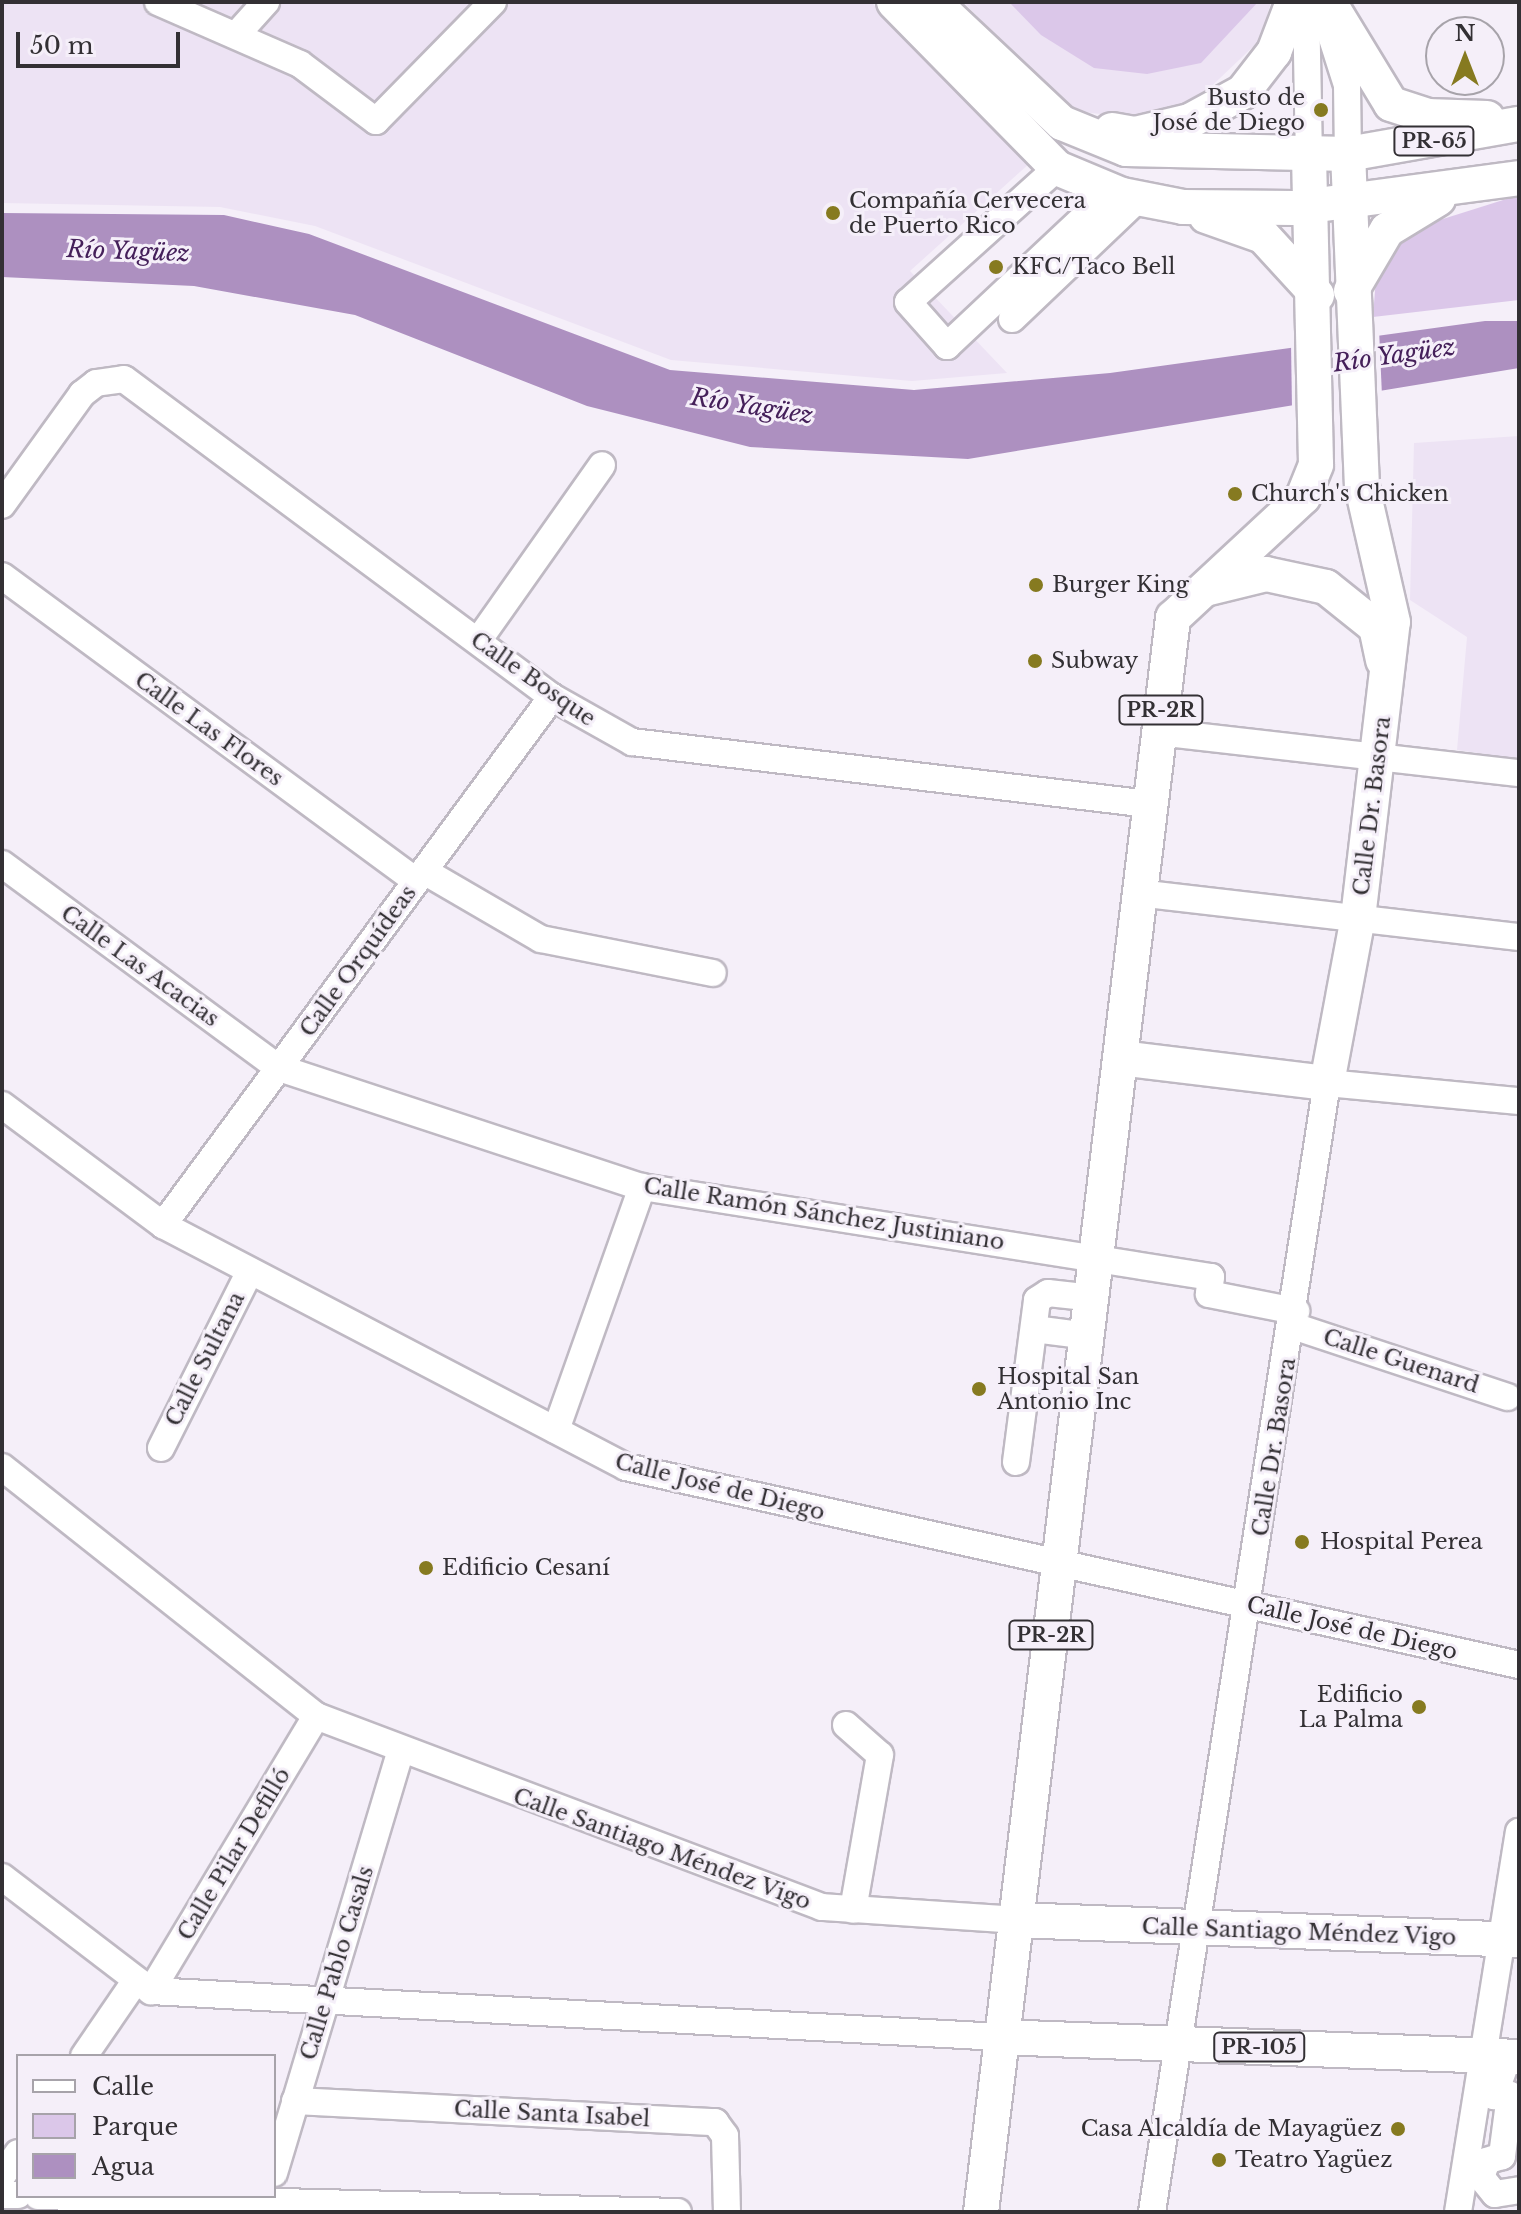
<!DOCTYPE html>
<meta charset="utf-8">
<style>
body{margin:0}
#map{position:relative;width:1521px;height:2214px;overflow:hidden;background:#f5eff9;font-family:"Libre Baskerville",serif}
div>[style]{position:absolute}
.built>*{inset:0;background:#ede3f4}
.green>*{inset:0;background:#dbc7e9}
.water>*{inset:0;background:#ad90c0}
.pier>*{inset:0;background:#f5eff9}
.roads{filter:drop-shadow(2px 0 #bfb9c3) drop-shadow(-2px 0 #bfb9c3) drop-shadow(0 2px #bfb9c3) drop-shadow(0 -2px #bfb9c3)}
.minor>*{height:26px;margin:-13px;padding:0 13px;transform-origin:13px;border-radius:13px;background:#fff}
.major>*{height:34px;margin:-17px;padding:0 17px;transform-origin:17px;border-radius:17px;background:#fff}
.dots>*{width:22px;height:22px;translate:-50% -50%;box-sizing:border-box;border:4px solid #f5eff9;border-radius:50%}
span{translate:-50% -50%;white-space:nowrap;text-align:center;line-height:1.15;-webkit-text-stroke:6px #f5eff9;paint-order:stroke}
.shield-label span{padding:2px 6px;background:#f5eff9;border:2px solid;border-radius:6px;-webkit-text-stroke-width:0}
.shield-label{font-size:20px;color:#333034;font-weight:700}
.poi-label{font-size:22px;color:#333034}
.right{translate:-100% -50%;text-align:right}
.left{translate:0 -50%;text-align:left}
.street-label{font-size:22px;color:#333034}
.water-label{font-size:24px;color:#45205a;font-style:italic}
.frame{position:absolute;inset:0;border:4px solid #333034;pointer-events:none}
.legend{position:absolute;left:16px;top:2054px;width:260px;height:144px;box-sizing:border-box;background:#f5eff9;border:2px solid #a7a3aa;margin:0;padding:10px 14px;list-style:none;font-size:24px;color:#333034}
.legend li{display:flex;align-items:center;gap:16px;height:40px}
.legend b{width:40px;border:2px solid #a7a3aa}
.north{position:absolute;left:1425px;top:16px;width:80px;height:80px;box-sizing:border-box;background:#f5eff9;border:2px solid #a7a3aa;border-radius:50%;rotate:0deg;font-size:22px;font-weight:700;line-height:32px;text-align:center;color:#333034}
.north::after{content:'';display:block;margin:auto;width:28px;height:36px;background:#867a20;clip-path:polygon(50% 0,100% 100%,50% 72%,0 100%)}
.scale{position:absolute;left:16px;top:32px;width:164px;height:36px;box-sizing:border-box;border:4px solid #333034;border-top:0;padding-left:10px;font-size:24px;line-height:28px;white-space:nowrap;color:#333034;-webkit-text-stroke:6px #f5eff9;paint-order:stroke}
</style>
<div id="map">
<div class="built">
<i style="clip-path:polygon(2px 2px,871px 2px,1030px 163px,910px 271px,1007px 373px,912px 381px,671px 360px,315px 226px,220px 207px,2px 203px)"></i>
<i style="clip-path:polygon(963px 2px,1271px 2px,1260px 40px,1198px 99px,1138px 118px,1073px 111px)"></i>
<i style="clip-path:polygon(1519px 436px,1519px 759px,1457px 750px,1467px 637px,1410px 600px,1414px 443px)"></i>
</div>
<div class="green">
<i style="clip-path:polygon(1009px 2px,1258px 2px,1201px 63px,1147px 74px,1094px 68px,1041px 35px)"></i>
<i style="clip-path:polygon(1519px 195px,1519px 300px,1373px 317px,1377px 265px,1408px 230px)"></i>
</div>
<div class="water">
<i style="clip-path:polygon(2px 213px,224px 215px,309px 234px,670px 370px,914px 390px,1110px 373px,1485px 321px,1519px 321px,1519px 368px,968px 459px,750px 447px,587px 406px,355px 315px,194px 286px,2px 277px)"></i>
</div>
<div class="pier">
<i style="clip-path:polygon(1379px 329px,1382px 396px,1292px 409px,1291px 342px)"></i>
</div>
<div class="roads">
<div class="minor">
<i style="left:158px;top:2px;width:155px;rotate:23.6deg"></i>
<i style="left:300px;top:64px;width:95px;rotate:36.9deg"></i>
<i style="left:376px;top:121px;width:167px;rotate:-45.5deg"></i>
<i style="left:1306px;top:2px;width:155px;rotate:88.9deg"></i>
<i style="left:1323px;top:10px;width:79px;rotate:72.3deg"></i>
<i style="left:1347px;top:85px;width:69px;rotate:89.2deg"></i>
<i style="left:238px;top:33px;width:42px;rotate:-47.9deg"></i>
<i style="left:1057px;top:168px;width:200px;rotate:138deg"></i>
<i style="left:908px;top:302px;width:59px;rotate:48.4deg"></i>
<i style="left:947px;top:346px;width:226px;rotate:-43.2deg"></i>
<i style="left:1012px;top:319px;width:175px;rotate:-43.6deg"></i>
<i style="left:2px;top:505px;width:137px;rotate:-54.2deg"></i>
<i style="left:82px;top:394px;width:18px;rotate:-38deg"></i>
<i style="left:96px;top:383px;width:28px;rotate:-8deg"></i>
<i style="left:124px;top:379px;width:533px;rotate:36.61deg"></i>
<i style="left:552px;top:697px;width:92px;rotate:29.4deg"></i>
<i style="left:632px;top:742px;width:521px;rotate:6.84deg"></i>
<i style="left:2px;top:576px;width:514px;rotate:36.38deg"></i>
<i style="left:478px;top:641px;width:215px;rotate:-54.8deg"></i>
<i style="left:1158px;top:732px;width:363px;rotate:6.5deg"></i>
<i style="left:2px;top:864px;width:344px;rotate:36.4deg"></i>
<i style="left:279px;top:1068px;width:382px;rotate:18.2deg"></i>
<i style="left:642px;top:1187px;width:576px;rotate:8.99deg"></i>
<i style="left:1211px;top:1277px;width:17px;rotate:97deg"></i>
<i style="left:1209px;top:1294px;width:89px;rotate:11.1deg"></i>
<i style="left:424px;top:871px;width:135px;rotate:30.2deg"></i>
<i style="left:541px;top:939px;width:175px;rotate:11.2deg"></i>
<i style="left:1138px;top:893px;width:384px;rotate:6.6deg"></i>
<i style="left:2px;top:1105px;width:201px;rotate:36.7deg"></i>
<i style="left:163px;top:1225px;width:522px;rotate:27.6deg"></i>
<i style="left:626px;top:1467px;width:915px;rotate:12.5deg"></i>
<i style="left:163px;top:1225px;width:656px;rotate:-53.62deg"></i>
<i style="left:1293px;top:1326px;width:226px;rotate:18.3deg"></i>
<i style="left:1034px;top:1329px;width:54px;rotate:7.4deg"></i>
<i style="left:556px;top:1430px;width:258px;rotate:-70.5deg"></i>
<i style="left:161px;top:1448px;width:198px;rotate:-63.3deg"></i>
<i style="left:1016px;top:1462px;width:163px;rotate:-82.6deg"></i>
<i style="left:1037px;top:1300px;width:13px;rotate:-32deg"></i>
<i style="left:1048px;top:1293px;width:45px;rotate:6.3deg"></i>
<i style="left:2px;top:1467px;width:401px;rotate:38.4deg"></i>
<i style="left:316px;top:1716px;width:541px;rotate:20.68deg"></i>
<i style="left:822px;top:1907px;width:195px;rotate:3.8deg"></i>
<i style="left:846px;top:1725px;width:45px;rotate:41.4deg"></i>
<i style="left:880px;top:1755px;width:157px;rotate:99.9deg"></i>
<i style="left:2px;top:1877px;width:188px;rotate:37.4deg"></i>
<i style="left:151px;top:1991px;width:849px;rotate:3.1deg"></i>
<i style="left:151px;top:1991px;width:321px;rotate:-59deg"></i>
<i style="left:84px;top:2056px;width:92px;rotate:-55.6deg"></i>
<i style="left:1504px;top:2068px;width:30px;rotate:110deg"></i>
<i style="left:1494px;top:2096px;width:16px;rotate:-4deg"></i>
<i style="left:1510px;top:2095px;width:62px;rotate:97.5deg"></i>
<i style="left:1502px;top:2156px;width:16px;rotate:162deg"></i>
<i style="left:1487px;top:2161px;width:17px;rotate:111deg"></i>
<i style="left:1481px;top:2177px;width:22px;rotate:51deg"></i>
<i style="left:1495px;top:2194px;width:24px;rotate:-9deg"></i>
<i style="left:295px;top:2101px;width:421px;rotate:2.9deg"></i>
<i style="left:715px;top:2122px;width:17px;rotate:54deg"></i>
<i style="left:725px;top:2136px;width:76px;rotate:88.5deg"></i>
<i style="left:274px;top:2173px;width:438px;rotate:-73.3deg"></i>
<i style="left:2px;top:2176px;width:28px;rotate:-55deg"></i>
<i style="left:2px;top:2195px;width:16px"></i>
<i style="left:38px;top:2196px;width:640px;rotate:1.43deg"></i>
<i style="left:1152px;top:2212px;width:1142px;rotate:-81.19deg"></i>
<i style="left:1327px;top:1083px;width:193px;rotate:5.4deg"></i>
<i style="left:1458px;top:2212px;width:385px;rotate:-80.9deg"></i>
</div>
<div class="major">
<i style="left:894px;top:2px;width:233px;rotate:45.5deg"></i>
<i style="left:1057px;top:168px;width:70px;rotate:22.6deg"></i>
<i style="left:1122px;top:195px;width:62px;rotate:11.1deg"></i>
<i style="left:1183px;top:207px;width:112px;rotate:0.5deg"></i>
<i style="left:1295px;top:208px;width:226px;rotate:-7.6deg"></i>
<i style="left:933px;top:2px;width:177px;rotate:43.2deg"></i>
<i style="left:1062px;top:123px;width:69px;rotate:22.1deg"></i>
<i style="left:1126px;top:149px;width:222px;rotate:1.3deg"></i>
<i style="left:1348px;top:154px;width:174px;rotate:-10deg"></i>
<i style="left:1329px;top:2px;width:119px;rotate:58.7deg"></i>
<i style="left:1391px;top:104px;width:38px;rotate:18deg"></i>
<i style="left:1427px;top:116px;width:60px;rotate:1.9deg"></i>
<i style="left:1112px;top:130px;width:23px;rotate:10deg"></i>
<i style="left:1135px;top:134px;width:57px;rotate:-13.3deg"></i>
<i style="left:1190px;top:121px;width:60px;rotate:-28.7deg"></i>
<i style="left:1243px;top:92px;width:51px;rotate:-52.2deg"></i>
<i style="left:1274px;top:52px;width:53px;rotate:-69.2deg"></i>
<i style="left:1206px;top:216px;width:60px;rotate:19.3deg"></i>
<i style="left:1263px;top:236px;width:80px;rotate:47.5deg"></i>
<i style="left:1351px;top:291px;width:71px;rotate:-59.5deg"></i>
<i style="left:1387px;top:230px;width:60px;rotate:-31.3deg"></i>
<i style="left:1205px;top:589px;width:63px;rotate:-13.8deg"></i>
<i style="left:1266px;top:574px;width:61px;rotate:12.2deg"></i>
<i style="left:1326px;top:587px;width:64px;rotate:38.7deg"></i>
<i style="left:1376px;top:627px;width:34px;rotate:78deg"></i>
<i style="left:1120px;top:1058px;width:209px;rotate:6.9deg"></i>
<i style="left:1327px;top:1083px;width:168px;rotate:-79.4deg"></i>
<i style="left:1358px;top:918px;width:298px;rotate:-83.3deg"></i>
<i style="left:1393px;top:622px;width:139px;rotate:-102.9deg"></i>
<i style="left:1362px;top:487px;width:333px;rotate:-92.4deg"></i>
<i style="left:1017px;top:1920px;width:502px;rotate:2.28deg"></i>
<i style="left:999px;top:2037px;width:520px;rotate:2.2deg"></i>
<i style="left:981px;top:2212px;width:1606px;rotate:-83.13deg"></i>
<i style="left:1173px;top:618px;width:178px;rotate:-42.9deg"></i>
<i style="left:1303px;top:497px;width:35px;rotate:-68deg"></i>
<i style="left:1316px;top:464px;width:307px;rotate:-91.3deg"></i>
</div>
</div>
<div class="dots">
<i style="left:1321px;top:110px;background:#867a20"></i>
<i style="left:833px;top:213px;background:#867a20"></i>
<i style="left:996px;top:267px;background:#867a20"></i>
<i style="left:1235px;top:494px;background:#867a20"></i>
<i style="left:1036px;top:585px;background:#867a20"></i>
<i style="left:1035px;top:661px;background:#867a20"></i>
<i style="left:979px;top:1389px;background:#867a20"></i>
<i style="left:1302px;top:1542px;background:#867a20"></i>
<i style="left:426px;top:1568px;background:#867a20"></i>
<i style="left:1419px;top:1707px;background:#867a20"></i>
<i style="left:1398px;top:2129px;background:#867a20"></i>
<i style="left:1219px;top:2160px;background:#867a20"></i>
</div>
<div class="shield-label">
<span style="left:1434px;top:141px">PR-65</span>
<span style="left:1161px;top:710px">PR-2R</span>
<span style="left:1051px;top:1635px">PR-2R</span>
<span style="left:1259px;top:2047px">PR-105</span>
</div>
<div class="poi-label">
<span class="right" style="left:1305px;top:110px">Busto de<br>José de Diego</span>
<span class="left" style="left:849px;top:213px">Compañía Cervecera<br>de Puerto Rico</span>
<span class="left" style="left:1012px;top:267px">KFC/Taco Bell</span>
<span class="left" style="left:1251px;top:494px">Church's Chicken</span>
<span class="left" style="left:1052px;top:585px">Burger King</span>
<span class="left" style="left:1051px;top:661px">Subway</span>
<span class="left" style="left:997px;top:1389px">Hospital San<br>Antonio Inc</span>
<span class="left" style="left:1320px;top:1542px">Hospital Perea</span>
<span class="left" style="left:442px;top:1568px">Edificio Cesaní</span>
<span class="right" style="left:1403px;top:1707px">Edificio<br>La Palma</span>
<span class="right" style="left:1382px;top:2129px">Casa Alcaldía de Mayagüez</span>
<span class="left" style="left:1235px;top:2160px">Teatro Yagüez</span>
</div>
<div class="street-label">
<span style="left:533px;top:679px;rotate:35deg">Calle Bosque</span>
<span style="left:209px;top:729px;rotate:36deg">Calle Las Flores</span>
<span style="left:1372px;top:806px;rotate:-83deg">Calle Dr. Basora</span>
<span style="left:358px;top:961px;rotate:-54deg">Calle Orquídeas</span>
<span style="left:140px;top:966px;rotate:36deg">Calle Las Acacias</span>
<span style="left:824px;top:1214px;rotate:9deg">Calle Ramón Sánchez Justiniano</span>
<span style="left:205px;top:1359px;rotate:-63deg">Calle Sultana</span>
<span style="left:1401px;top:1361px;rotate:18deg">Calle Guenard</span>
<span style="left:1274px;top:1447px;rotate:-81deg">Calle Dr. Basora</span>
<span style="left:720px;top:1487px;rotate:14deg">Calle José de Diego</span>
<span style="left:1352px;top:1628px;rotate:13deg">Calle José de Diego</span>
<span style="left:662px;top:1849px;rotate:20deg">Calle Santiago Méndez Vigo</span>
<span style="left:234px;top:1854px;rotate:-59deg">Calle Pilar Defilló</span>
<span style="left:1299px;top:1932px;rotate:2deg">Calle Santiago Méndez Vigo</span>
<span style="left:337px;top:1963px;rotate:-73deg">Calle Pablo Casals</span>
<span style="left:552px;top:2114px;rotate:3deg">Calle Santa Isabel</span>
</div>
<div class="water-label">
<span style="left:128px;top:251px;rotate:2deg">Río Yagüez</span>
<span style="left:1394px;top:355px;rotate:-8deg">Río Yagüez</span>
<span style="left:752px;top:406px;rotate:9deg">Río Yagüez</span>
</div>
<div class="frame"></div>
<ul class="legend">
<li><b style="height:10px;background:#fff"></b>Calle</li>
<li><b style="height:22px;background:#dbc7e9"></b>Parque</li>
<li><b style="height:22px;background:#ad90c0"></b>Agua</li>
</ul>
<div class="north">N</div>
<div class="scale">50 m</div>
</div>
